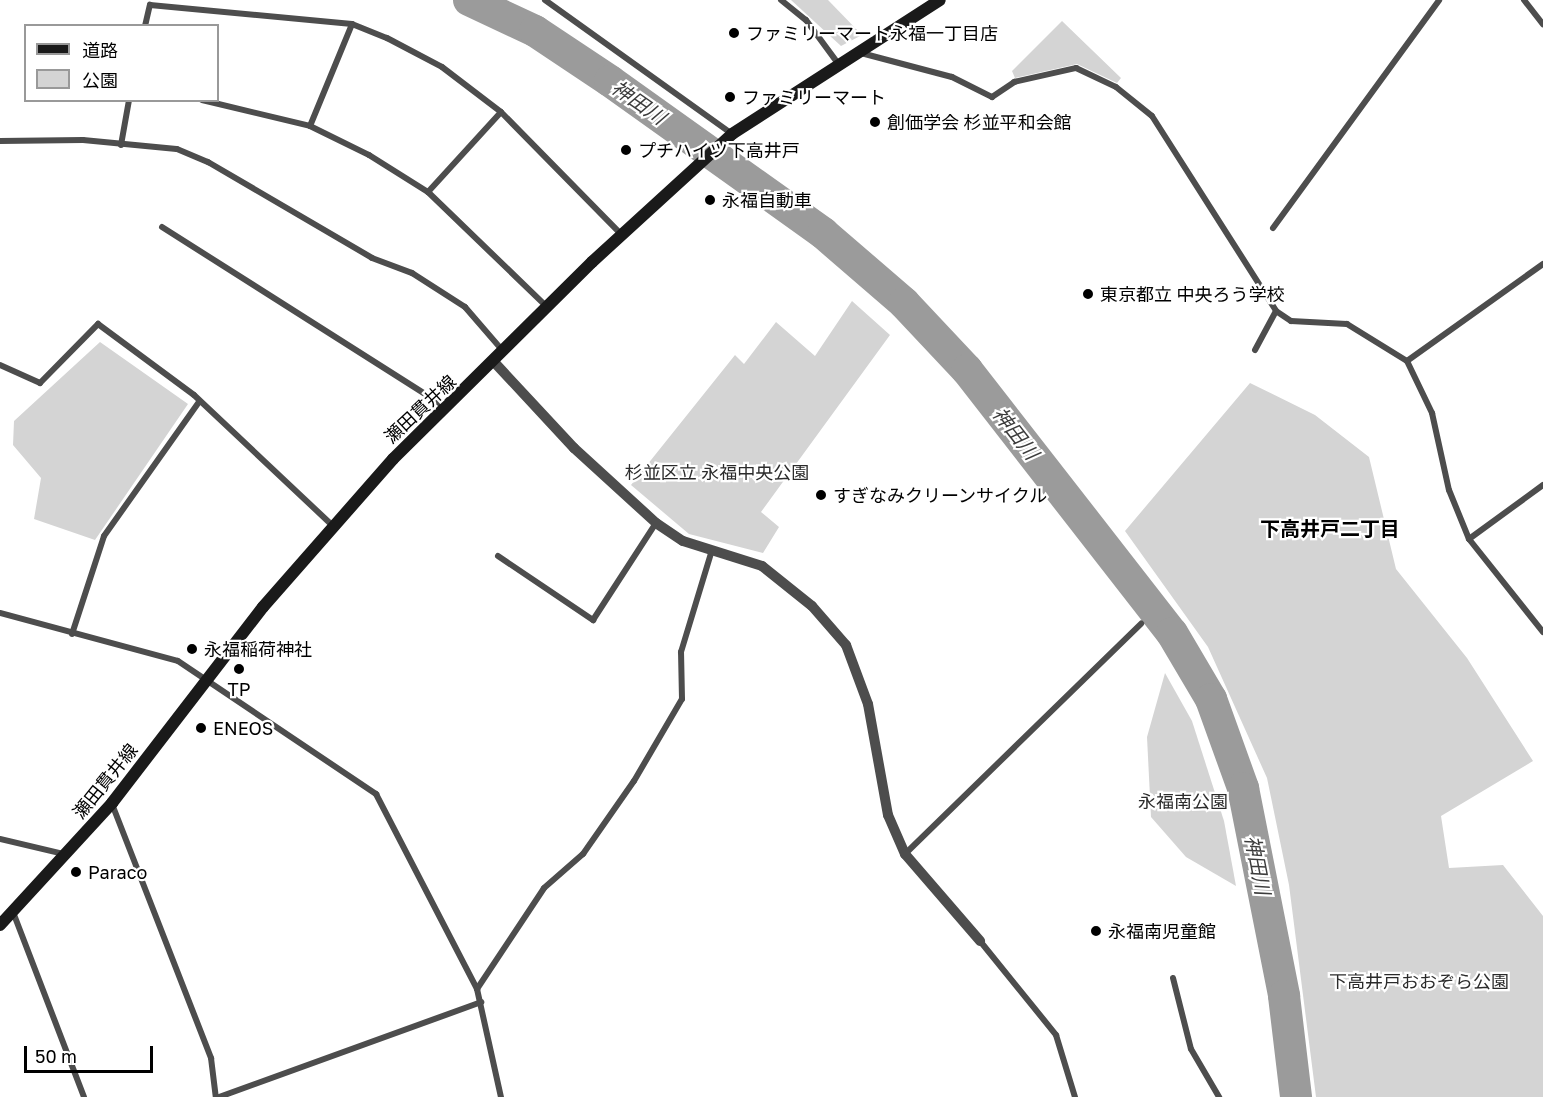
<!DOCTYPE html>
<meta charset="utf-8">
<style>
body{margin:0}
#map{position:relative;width:1543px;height:1097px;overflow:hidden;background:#fff;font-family:"Golos Text","Noto Sans JP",sans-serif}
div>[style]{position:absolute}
.green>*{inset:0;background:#d4d4d4}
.river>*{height:32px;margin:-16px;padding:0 16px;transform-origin:16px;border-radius:16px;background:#9b9b9b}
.minor>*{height:6px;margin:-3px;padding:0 3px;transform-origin:3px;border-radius:3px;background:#4d4d4d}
.tertiary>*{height:10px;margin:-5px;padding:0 5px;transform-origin:5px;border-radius:5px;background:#4d4d4d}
.secondary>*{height:12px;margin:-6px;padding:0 6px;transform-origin:6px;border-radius:6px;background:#1a1a1a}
.dots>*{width:16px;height:16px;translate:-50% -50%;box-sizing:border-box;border:3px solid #fff;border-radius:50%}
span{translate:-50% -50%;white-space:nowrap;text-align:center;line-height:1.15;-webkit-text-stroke:4.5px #fff;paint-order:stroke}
.poi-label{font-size:18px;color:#000}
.left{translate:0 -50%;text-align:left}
.street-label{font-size:18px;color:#000}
.park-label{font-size:18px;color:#2b2b2b}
.water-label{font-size:20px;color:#3c3c3c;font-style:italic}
.neighbourhood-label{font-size:20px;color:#000;font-weight:700}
.legend{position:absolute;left:24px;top:24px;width:195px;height:78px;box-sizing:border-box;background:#fff;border:2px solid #999;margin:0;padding:8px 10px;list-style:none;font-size:18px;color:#000}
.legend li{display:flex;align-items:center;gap:12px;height:30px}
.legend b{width:30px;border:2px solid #999}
.scale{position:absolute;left:24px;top:1046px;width:129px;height:27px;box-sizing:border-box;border:3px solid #000;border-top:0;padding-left:8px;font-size:18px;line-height:21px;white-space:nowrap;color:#000;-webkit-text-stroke:4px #fff;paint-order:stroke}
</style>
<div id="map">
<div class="green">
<i style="clip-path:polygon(791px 0,828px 0,862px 35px,841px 46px)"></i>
<i style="clip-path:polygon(1062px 21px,1121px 78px,1117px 83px,1077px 64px,1015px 78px,1012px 71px)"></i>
<i style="clip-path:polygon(852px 301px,890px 335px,761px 512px,779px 527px,763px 553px,689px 534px,631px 485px,735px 355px,744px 364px,776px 322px,815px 356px)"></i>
<i style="clip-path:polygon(100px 342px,188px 404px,95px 540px,34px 519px,41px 478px,13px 445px,14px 421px)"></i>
<i style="clip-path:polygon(1250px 383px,1315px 415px,1369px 457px,1396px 569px,1467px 658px,1533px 761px,1441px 816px,1449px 868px,1503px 865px,1543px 916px,1543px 1097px,1316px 1097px,1289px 885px,1267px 778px,1208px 647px,1125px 531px)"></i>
<i style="clip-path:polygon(1165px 673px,1192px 721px,1224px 821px,1236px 886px,1186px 857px,1151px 817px,1147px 737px)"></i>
</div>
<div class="river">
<i style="left:469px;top:0;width:73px;rotate:25.2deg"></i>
<i style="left:535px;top:31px;width:90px;rotate:33.7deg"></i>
<i style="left:610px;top:81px;width:262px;rotate:35.5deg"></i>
<i style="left:823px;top:233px;width:107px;rotate:40.8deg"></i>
<i style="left:904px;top:303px;width:92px;rotate:46.8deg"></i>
<i style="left:967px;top:370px;width:333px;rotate:52.1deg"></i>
<i style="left:1172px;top:633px;width:77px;rotate:59.4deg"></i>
<i style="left:1211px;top:699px;width:95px;rotate:70.2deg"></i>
<i style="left:1243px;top:788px;width:212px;rotate:78.8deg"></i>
<i style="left:1284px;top:996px;width:102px;rotate:83.2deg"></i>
</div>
<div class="minor">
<i style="left:545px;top:0;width:230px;rotate:35.6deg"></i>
<i style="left:781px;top:0;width:32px;rotate:39deg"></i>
<i style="left:806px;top:20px;width:52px;rotate:53.6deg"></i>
<i style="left:1524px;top:0;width:31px;rotate:52deg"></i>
<i style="left:145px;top:26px;width:22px;rotate:-77deg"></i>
<i style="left:150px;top:5px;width:203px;rotate:5.4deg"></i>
<i style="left:352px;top:24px;width:38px;rotate:22deg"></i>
<i style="left:387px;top:38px;width:62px;rotate:27.8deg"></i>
<i style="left:442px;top:67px;width:74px;rotate:37.3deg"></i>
<i style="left:501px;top:112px;width:173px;rotate:45.5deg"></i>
<i style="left:861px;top:53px;width:94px;rotate:14.8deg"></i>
<i style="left:952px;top:77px;width:45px;rotate:26.6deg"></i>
<i style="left:992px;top:97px;width:27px;rotate:-34deg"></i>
<i style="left:1014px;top:82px;width:64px;rotate:-12.7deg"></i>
<i style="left:1076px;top:68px;width:44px;rotate:25.4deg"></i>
<i style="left:1116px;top:87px;width:46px;rotate:38.9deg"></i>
<i style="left:1152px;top:116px;width:231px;rotate:57.5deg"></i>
<i style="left:1276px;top:311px;width:18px;rotate:34deg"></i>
<i style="left:1291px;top:321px;width:56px;rotate:3.1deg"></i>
<i style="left:1347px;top:324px;width:70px;rotate:31.7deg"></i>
<i style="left:1407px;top:361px;width:58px;rotate:64.3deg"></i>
<i style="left:1432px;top:413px;width:79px;rotate:77.6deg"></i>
<i style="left:1449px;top:490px;width:53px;rotate:67.8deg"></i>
<i style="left:1469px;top:539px;width:119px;rotate:51.5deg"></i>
<i style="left:202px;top:100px;width:111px;rotate:13.5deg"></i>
<i style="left:310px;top:126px;width:66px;rotate:26.2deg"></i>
<i style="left:369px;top:155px;width:70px;rotate:32.1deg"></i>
<i style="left:428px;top:192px;width:165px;rotate:44deg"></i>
<i style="left:310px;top:126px;width:110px;rotate:-67.6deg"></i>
<i style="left:0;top:141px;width:83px;rotate:-0.7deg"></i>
<i style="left:83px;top:140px;width:94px;rotate:5.5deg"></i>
<i style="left:177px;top:149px;width:34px;rotate:23deg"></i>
<i style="left:208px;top:162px;width:190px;rotate:30.3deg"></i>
<i style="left:372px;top:258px;width:43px;rotate:20.6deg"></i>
<i style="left:412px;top:273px;width:63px;rotate:32.7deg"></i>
<i style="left:465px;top:307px;width:58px;rotate:49.2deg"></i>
<i style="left:121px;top:145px;width:46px;rotate:-79.9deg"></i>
<i style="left:428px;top:192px;width:108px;rotate:-47.6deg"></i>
<i style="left:162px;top:227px;width:338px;rotate:32.4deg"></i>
<i style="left:1273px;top:228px;width:282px;rotate:-53.9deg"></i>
<i style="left:1255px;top:350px;width:44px;rotate:-61.7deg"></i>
<i style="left:1407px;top:361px;width:167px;rotate:-35.5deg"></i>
<i style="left:0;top:365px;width:44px;rotate:24.2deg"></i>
<i style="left:40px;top:383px;width:83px;rotate:-45.5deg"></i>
<i style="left:98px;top:324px;width:119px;rotate:36.5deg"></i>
<i style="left:194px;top:395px;width:191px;rotate:43.3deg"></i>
<i style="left:1469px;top:539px;width:92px;rotate:-36.1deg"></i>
<i style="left:498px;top:556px;width:115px;rotate:34deg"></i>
<i style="left:593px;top:620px;width:116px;rotate:-57deg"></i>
<i style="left:0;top:613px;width:184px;rotate:15.1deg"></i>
<i style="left:178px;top:661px;width:239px;rotate:33.9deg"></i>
<i style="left:376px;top:794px;width:220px;rotate:62.6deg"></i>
<i style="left:477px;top:989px;width:111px;rotate:77.5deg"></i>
<i style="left:72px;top:634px;width:103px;rotate:-71.9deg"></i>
<i style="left:104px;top:536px;width:164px;rotate:-54.7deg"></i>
<i style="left:112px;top:804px;width:273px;rotate:68.7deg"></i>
<i style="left:211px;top:1058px;width:39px;rotate:83deg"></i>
<i style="left:0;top:839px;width:66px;rotate:13.2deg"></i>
<i style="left:905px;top:854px;width:330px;rotate:-44.3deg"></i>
<i style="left:13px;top:912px;width:198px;rotate:69deg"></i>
<i style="left:980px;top:941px;width:121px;rotate:51deg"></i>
<i style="left:1056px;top:1035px;width:65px;rotate:73deg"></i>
<i style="left:1173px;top:978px;width:73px;rotate:75.8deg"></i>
<i style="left:1191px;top:1049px;width:56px;rotate:59.7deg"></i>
<i style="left:477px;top:989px;width:121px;rotate:-56.4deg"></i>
<i style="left:544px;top:888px;width:52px;rotate:-41.1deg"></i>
<i style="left:583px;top:854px;width:89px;rotate:-55.1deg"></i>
<i style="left:634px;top:781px;width:95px;rotate:-59.7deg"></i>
<i style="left:682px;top:699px;width:47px;rotate:-91.2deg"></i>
<i style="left:681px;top:652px;width:107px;rotate:-73.1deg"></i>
<i style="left:219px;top:1097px;width:279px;rotate:-19.9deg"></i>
</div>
<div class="tertiary">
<i style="left:495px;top:363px;width:116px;rotate:47.1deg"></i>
<i style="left:574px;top:448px;width:111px;rotate:42.4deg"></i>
<i style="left:656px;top:523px;width:32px;rotate:34deg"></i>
<i style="left:683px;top:541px;width:83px;rotate:17.6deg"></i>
<i style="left:762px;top:566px;width:64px;rotate:38.7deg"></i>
<i style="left:812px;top:606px;width:52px;rotate:48.9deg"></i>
<i style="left:846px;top:645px;width:63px;rotate:69.6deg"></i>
<i style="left:868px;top:704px;width:113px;rotate:79.8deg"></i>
<i style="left:888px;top:815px;width:43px;rotate:66.4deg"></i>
<i style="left:905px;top:854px;width:115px;rotate:49.2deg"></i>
</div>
<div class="secondary">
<i style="left:0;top:925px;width:166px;rotate:-47.4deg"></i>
<i style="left:112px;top:803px;width:247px;rotate:-52.4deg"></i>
<i style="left:263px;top:607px;width:197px;rotate:-48.7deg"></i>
<i style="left:393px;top:459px;width:280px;rotate:-44.7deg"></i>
<i style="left:592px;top:262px;width:190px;rotate:-42.4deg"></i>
<i style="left:732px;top:134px;width:247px;rotate:-32.8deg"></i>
</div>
<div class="dots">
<i style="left:734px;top:33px;background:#000"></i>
<i style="left:730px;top:97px;background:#000"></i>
<i style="left:875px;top:122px;background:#000"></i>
<i style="left:626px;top:150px;background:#000"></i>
<i style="left:710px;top:200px;background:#000"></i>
<i style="left:1088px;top:294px;background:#000"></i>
<i style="left:821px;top:495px;background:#000"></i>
<i style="left:192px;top:649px;background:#000"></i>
<i style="left:239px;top:669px;background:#000"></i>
<i style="left:201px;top:728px;background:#000"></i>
<i style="left:76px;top:872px;background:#000"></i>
<i style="left:1096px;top:931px;background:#000"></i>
</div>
<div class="poi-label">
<span class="left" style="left:746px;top:33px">ファミリーマート永福一丁目店</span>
<span class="left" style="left:742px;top:97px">ファミリーマート</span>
<span class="left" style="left:887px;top:122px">創価学会 杉並平和会館</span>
<span class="left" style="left:638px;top:150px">プチハイツ下高井戸</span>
<span class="left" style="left:722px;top:200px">永福自動車</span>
<span class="left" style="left:1100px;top:294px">東京都立 中央ろう学校</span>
<span class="left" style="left:833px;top:495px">すぎなみクリーンサイクル</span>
<span class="left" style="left:204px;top:649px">永福稲荷神社</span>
<span style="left:239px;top:689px">TP</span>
<span class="left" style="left:213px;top:728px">ENEOS</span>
<span class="left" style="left:88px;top:872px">Paraco</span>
<span class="left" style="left:1108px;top:931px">永福南児童館</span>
</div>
<div class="street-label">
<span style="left:420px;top:409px;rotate:-43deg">瀬田貫井線</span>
<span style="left:105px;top:781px;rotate:-51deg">瀬田貫井線</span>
</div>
<div class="park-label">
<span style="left:717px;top:472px">杉並区立 永福中央公園</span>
<span style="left:1183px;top:801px">永福南公園</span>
<span style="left:1419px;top:981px">下高井戸おおぞら公園</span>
</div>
<div class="water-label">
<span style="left:639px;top:102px;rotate:35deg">神田川</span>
<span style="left:1016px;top:433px;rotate:52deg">神田川</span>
<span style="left:1258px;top:865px;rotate:79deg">神田川</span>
</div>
<div class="neighbourhood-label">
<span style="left:1330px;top:528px">下高井戸二丁目</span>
</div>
<ul class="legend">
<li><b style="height:8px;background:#1a1a1a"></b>道路</li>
<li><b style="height:16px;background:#d4d4d4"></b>公園</li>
</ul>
<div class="scale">50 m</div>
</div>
